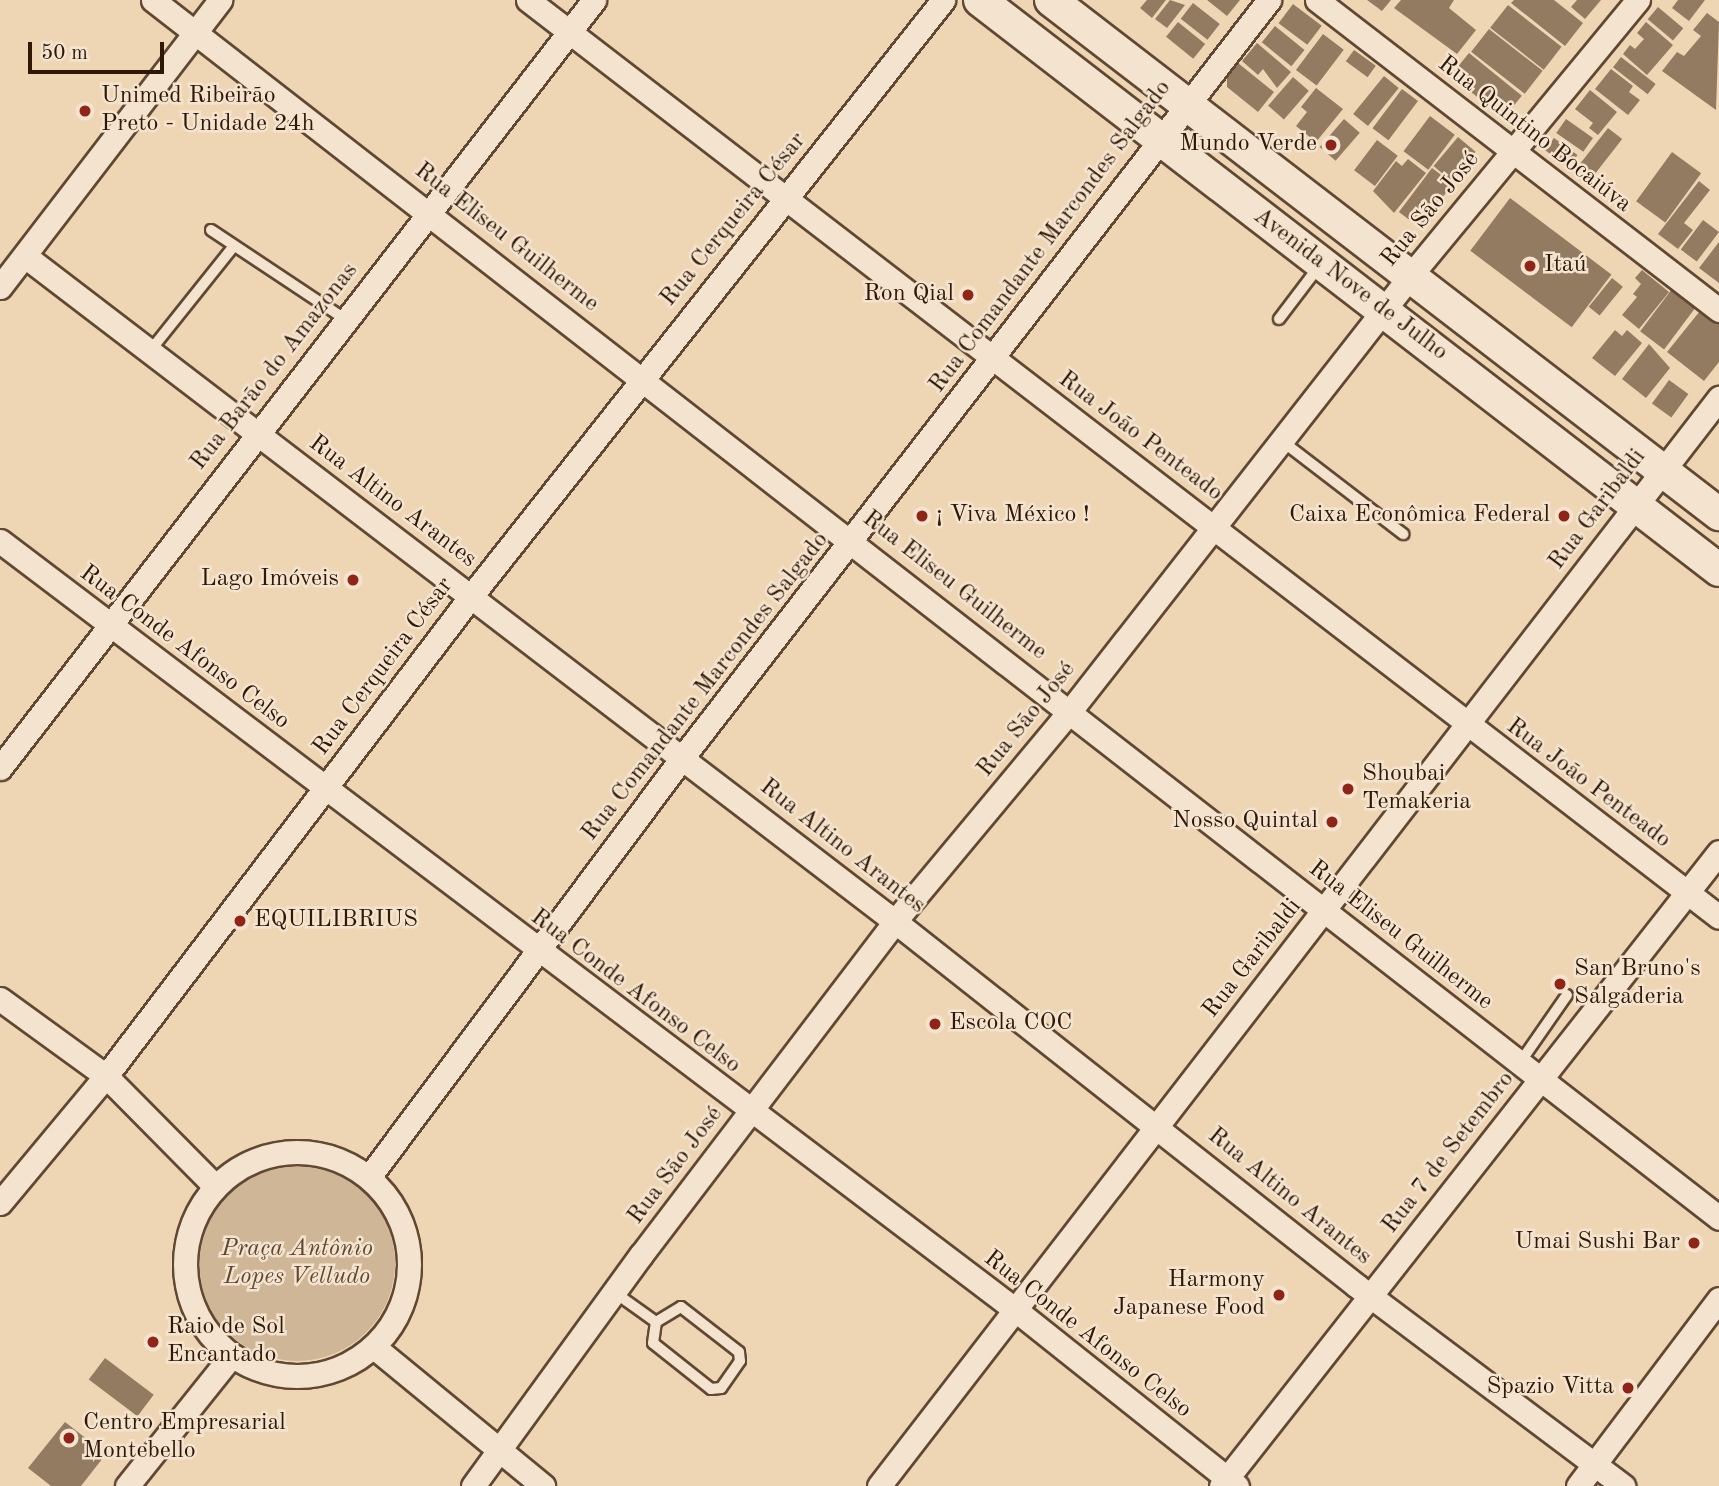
<!DOCTYPE html>
<meta charset="utf-8">
<style>
body{margin:0}
#map{position:relative;width:1719px;height:1486px;overflow:hidden;background:#eed6b5;font-family:"Old Standard TT",serif}
div>[style]{position:absolute}
.green>*{inset:0;background:#ceb697}
.round{border-radius:50%}
.building>*{inset:0;background:#937b61;transform-origin:0 0}
.roads{filter:drop-shadow(2px 0 #604832) drop-shadow(-2px 0 #604832) drop-shadow(0 2px #604832) drop-shadow(0 -2px #604832)}
.service>*{height:10px;margin:-5px;padding:0 5px;transform-origin:5px;border-radius:5px;background:#f4e4cf}
.minor>*{height:23px;margin:-11.5px;padding:0 11.5px;transform-origin:11.5px;border-radius:11.5px;background:#f4e4cf}
.minor>.ring{margin:-11.5px;padding:0;box-sizing:content-box;background:none;border:23px solid #f4e4cf;border-radius:50%}
.secondary>*{height:32px;margin:-16px;padding:0 16px;transform-origin:16px;border-radius:16px;background:#f4e4cf}
.dots>*{width:19px;height:19px;translate:-50% -50%;box-sizing:border-box;border:4px solid #f4e4cf;border-radius:50%}
span{translate:-50% -50%;white-space:nowrap;text-align:center;line-height:1.15;-webkit-text-stroke:5px #f4e4cf;paint-order:stroke}
.poi-label{font-size:24px;color:#301806}
.left{translate:0 -50%;text-align:left}
.right{translate:-100% -50%;text-align:right}
.street-label{font-size:24px;color:#301806}
.park-label{font-size:24px;color:#5f4732;font-style:italic}
.scale{position:absolute;left:28px;top:42px;width:136px;height:32px;box-sizing:border-box;border:4px solid #301806;border-top:0;padding-left:9px;font-size:21px;line-height:24px;white-space:nowrap;color:#301806;-webkit-text-stroke:5px #f4e4cf;paint-order:stroke}
</style>
<div id="map">
<div class="green">
<i class="round" style="left:199px;top:1165px;width:196px;height:196px"></i>
</div>
<div class="building">
<i style="clip-path:polygon(1147px 0,1166px 0,1152px 18px,1140px 8px)"></i>
<i style="clip-path:polygon(1170px 0,1185px 5px,1167px 28px,1155px 19px)"></i>
<i style="clip-path:polygon(1207px 0,1240px 0,1227px 16px)"></i>
<i style="clip-path:polygon(1367px 0,1391px 0,1382px 11px)"></i>
<i style="clip-path:polygon(1401px 0,1454px 0,1449px 8px,1476px 30px,1457px 54px,1394px 8px)"></i>
<i style="clip-path:polygon(1514px 0,1554px 0,1583px 23px,1565px 46px,1511px 3px)"></i>
<i style="clip-path:polygon(1577px 0,1601px 0,1585px 19px,1571px 7px)"></i>
<i style="clip-path:polygon(1678px 0,1705px 0,1689px 21px,1672px 8px)"></i>
<i style="left:1193px;top:3px;width:34px;height:20px;rotate:38deg"></i>
<i style="left:1293px;top:4px;width:36px;height:24px;rotate:37deg"></i>
<i style="left:1508px;top:5px;width:68px;height:29px;rotate:38deg"></i>
<i style="left:1658px;top:7px;width:33px;height:16px;rotate:40deg"></i>
<i style="clip-path:polygon(1707px 13px,1719px 22px,1716px 110px,1662px 71px,1677px 52px,1684px 56px,1701px 36px,1693px 30px)"></i>
<i style="left:1178px;top:22px;width:35px;height:19px;rotate:39deg"></i>
<i style="clip-path:polygon(1646px 22px,1673px 45px,1647px 75px,1623px 54px,1630px 45px,1635px 49px,1644px 39px,1637px 33px)"></i>
<i style="left:1275px;top:26px;width:38px;height:21px;rotate:39deg"></i>
<i style="left:1489px;top:29px;width:68px;height:29px;rotate:38deg"></i>
<i style="left:1323px;top:34px;width:26px;height:45px;rotate:37deg"></i>
<i style="clip-path:polygon(1257px 43px,1291px 72px,1277px 88px,1263px 69px,1258px 75px,1242px 61px)"></i>
<i style="left:1354px;top:50px;width:27px;height:14px;rotate:36deg"></i>
<i style="left:1469px;top:53px;width:68px;height:29px;rotate:39deg"></i>
<i style="left:1621px;top:57px;width:44px;height:13px;rotate:38deg"></i>
<i style="clip-path:polygon(1238px 63px,1274px 92px,1258px 112px,1227px 87px,1227px 77px)"></i>
<i style="clip-path:polygon(1611px 69px,1633px 86px,1629px 92px,1640px 100px,1628px 115px,1595px 89px)"></i>
<i style="left:1384px;top:76px;width:19px;height:49px;rotate:39deg"></i>
<i style="left:1293px;top:77px;width:21px;height:38px;rotate:41deg"></i>
<i style="clip-path:polygon(1316px 88px,1343px 109px,1316px 142px,1296px 126px,1307px 112px,1301px 107px)"></i>
<i style="left:1402px;top:89px;width:20px;height:49px;rotate:37deg"></i>
<i style="clip-path:polygon(1590px 90px,1617px 112px,1598px 135px,1589px 128px,1593px 123px,1575px 109px)"></i>
<i style="left:1430px;top:116px;width:31px;height:44px;rotate:37deg"></i>
<i style="left:1344px;top:119px;width:21px;height:37px;rotate:41deg"></i>
<i style="left:1566px;top:119px;width:33px;height:17px;rotate:35deg"></i>
<i style="left:1608px;top:128px;width:18px;height:51px;rotate:38deg"></i>
<i style="left:1458px;top:137px;width:23px;height:38px;rotate:40deg"></i>
<i style="left:1554px;top:138px;width:29px;height:15px;rotate:36deg"></i>
<i style="left:1377px;top:140px;width:26px;height:38px;rotate:37deg"></i>
<i style="left:1672px;top:152px;width:36px;height:61px;rotate:36deg"></i>
<i style="clip-path:polygon(1408px 159px,1426px 173px,1394px 213px,1373px 191px,1396px 161px,1402px 166px)"></i>
<i style="left:1432px;top:168px;width:26px;height:55px;rotate:37deg"></i>
<i style="clip-path:polygon(1699px 181px,1710px 190px,1684px 223px,1693px 230px,1678px 249px,1658px 234px)"></i>
<i style="left:1510px;top:198px;width:127px;height:66px;rotate:37deg"></i>
<i style="left:1703px;top:220px;width:20px;height:37px;rotate:37deg"></i>
<i style="clip-path:polygon(1719px 242px,1719px 283px,1699px 268px)"></i>
<i style="clip-path:polygon(1642px 270px,1669px 292px,1639px 329px,1622px 315px,1637px 297px,1633px 294px,1641px 284px,1635px 278px)"></i>
<i style="left:1612px;top:278px;width:14px;height:37px;rotate:39deg"></i>
<i style="left:1675px;top:285px;width:30px;height:58px;rotate:37deg"></i>
<i style="clip-path:polygon(1704px 306px,1719px 317px,1719px 362px,1704px 381px,1667px 352px)"></i>
<i style="clip-path:polygon(1615px 330px,1622px 336px,1627px 330px,1642px 343px,1615px 376px,1592px 358px)"></i>
<i style="clip-path:polygon(1649px 344px,1670px 368px,1646px 398px,1622px 379px)"></i>
<i style="left:1669px;top:380px;width:24px;height:29px;rotate:36deg"></i>
<i style="left:105px;top:1358px;width:61px;height:27px;rotate:37deg"></i>
<i style="clip-path:polygon(65px 1422px,106px 1454px,81px 1486px,51px 1486px,28px 1468px)"></i>
</div>
<div class="roads">
<div class="service">
<i style="left:211px;top:230px;width:161px;rotate:33.6deg"></i>
<i style="left:1279px;top:319px;width:68px;rotate:-52.8deg"></i>
<i style="left:150px;top:351px;width:133px;rotate:-51.4deg"></i>
<i style="left:1282px;top:441px;width:153px;rotate:37.5deg"></i>
<i style="left:1519px;top:1064px;width:84px;rotate:-55.2deg"></i>
<i style="left:614px;top:1292px;width:52px;rotate:35.5deg"></i>
<i style="left:681px;top:1307px;width:73px;rotate:37.8deg"></i>
<i style="left:739px;top:1352px;width:9px;rotate:84deg"></i>
<i style="left:740px;top:1361px;width:33px;rotate:125deg"></i>
<i style="left:721px;top:1388px;width:10px;rotate:174deg"></i>
<i style="left:711px;top:1389px;width:74px;rotate:-141.6deg"></i>
<i style="left:653px;top:1343px;width:21px;rotate:-82deg"></i>
<i style="left:656px;top:1322px;width:29px;rotate:-31deg"></i>
</div>
<div class="minor">
<i style="left:153px;top:0;width:1984px;rotate:37.87deg"></i>
<i style="left:528px;top:0;width:1503px;rotate:37.59deg"></i>
<i style="left:1317px;top:0;width:508px;rotate:37.64deg"></i>
<i style="left:25px;top:256px;width:1086px;rotate:37.41deg"></i>
<i style="left:888px;top:916px;width:597px;rotate:38.27deg"></i>
<i style="left:1357px;top:1286px;width:333px;rotate:36.9deg"></i>
<i style="left:0;top:287px;width:362px;rotate:-52.5deg"></i>
<i style="left:0;top:541px;width:1271px;rotate:37.13deg"></i>
<i style="left:1013px;top:1308px;width:286px;rotate:38.5deg"></i>
<i style="left:0;top:768px;width:971px;rotate:-52.28deg"></i>
<i style="left:0;top:999px;width:131px;rotate:36deg"></i>
<i style="left:106px;top:1076px;width:155px;rotate:45.3deg"></i>
<i class="ring" style="left:185px;top:1152px;width:201px;height:201px"></i>
<i style="left:369px;top:1177px;width:523px;rotate:-53.24deg"></i>
<i style="left:682px;top:758px;width:959px;rotate:-52.25deg"></i>
<i style="left:0;top:1203px;width:165px;rotate:-50.2deg"></i>
<i style="left:106px;top:1076px;width:604px;rotate:-52.73deg"></i>
<i style="left:472px;top:595px;width:759px;rotate:-51.63deg"></i>
<i style="left:374px;top:1347px;width:219px;rotate:39.4deg"></i>
<i style="left:127px;top:1486px;width:166px;rotate:-51.3deg"></i>
<i style="left:473px;top:1486px;width:286px;rotate:-54deg"></i>
<i style="left:641px;top:1255px;width:420px;rotate:-52.7deg"></i>
<i style="left:895px;top:921px;width:273px;rotate:-50.2deg"></i>
<i style="left:1070px;top:711px;width:554px;rotate:-51.97deg"></i>
<i style="left:1411px;top:275px;width:357px;rotate:-50.5deg"></i>
<i style="left:879px;top:1486px;width:1375px;rotate:-52.33deg"></i>
<i style="left:1221px;top:1486px;width:806px;rotate:-51.85deg"></i>
<i style="left:1578px;top:1486px;width:234px;rotate:-53deg"></i>
</div>
<div class="secondary">
<i style="left:980px;top:0;width:933px;rotate:37.64deg"></i>
<i style="left:1051px;top:0;width:843px;rotate:37.58deg"></i>
</div>
</div>
<div class="dots">
<i style="left:85px;top:111px;background:#8f2418"></i>
<i style="left:1331px;top:145px;background:#8f2418"></i>
<i style="left:1530px;top:266px;background:#8f2418"></i>
<i style="left:968px;top:295px;background:#8f2418"></i>
<i style="left:922px;top:516px;background:#8f2418"></i>
<i style="left:1564px;top:516px;background:#8f2418"></i>
<i style="left:353px;top:580px;background:#8f2418"></i>
<i style="left:1348px;top:789px;background:#8f2418"></i>
<i style="left:1332px;top:822px;background:#8f2418"></i>
<i style="left:240px;top:921px;background:#8f2418"></i>
<i style="left:1560px;top:984px;background:#8f2418"></i>
<i style="left:935px;top:1024px;background:#8f2418"></i>
<i style="left:1694px;top:1243px;background:#8f2418"></i>
<i style="left:1279px;top:1295px;background:#8f2418"></i>
<i style="left:153px;top:1342px;background:#8f2418"></i>
<i style="left:1628px;top:1388px;background:#8f2418"></i>
<i style="left:69px;top:1438px;background:#8f2418"></i>
</div>
<div class="poi-label">
<span class="left" style="left:101px;top:111px">Unimed Ribeirão<br>Preto - Unidade 24h</span>
<span class="right" style="left:1317px;top:145px">Mundo Verde</span>
<span class="left" style="left:1544px;top:266px">Itaú</span>
<span class="right" style="left:954px;top:295px">Ron Qial</span>
<span class="left" style="left:936px;top:516px">¡ Viva México !</span>
<span class="right" style="left:1550px;top:516px">Caixa Econômica Federal</span>
<span class="right" style="left:339px;top:580px">Lago Imóveis</span>
<span class="left" style="left:1362px;top:789px">Shoubai<br>Temakeria</span>
<span class="right" style="left:1318px;top:822px">Nosso Quintal</span>
<span class="left" style="left:254px;top:921px">EQUILIBRIUS</span>
<span class="left" style="left:1574px;top:984px">San Bruno's<br>Salgaderia</span>
<span class="left" style="left:949px;top:1024px">Escola COC</span>
<span class="right" style="left:1680px;top:1243px">Umai Sushi Bar</span>
<span class="right" style="left:1265px;top:1295px">Harmony<br>Japanese Food</span>
<span class="left" style="left:167px;top:1342px">Raio de Sol<br>Encantado</span>
<span class="right" style="left:1614px;top:1388px">Spazio Vitta</span>
<span class="left" style="left:83px;top:1438px">Centro Empresarial<br>Montebello</span>
</div>
<div class="street-label">
<span style="left:1534px;top:135px;rotate:38deg">Rua Quintino Bocaiúva</span>
<span style="left:1431px;top:210px;rotate:-51deg">Rua São José</span>
<span style="left:734px;top:220px;rotate:-51deg">Rua Cerqueira César</span>
<span style="left:1051px;top:237px;rotate:-53deg">Rua Comandante Marcondes Salgado</span>
<span style="left:506px;top:238px;rotate:38deg">Rua Eliseu Guilherme</span>
<span style="left:1350px;top:285px;rotate:37deg">Avenida Nove de Julho</span>
<span style="left:275px;top:367px;rotate:-52deg">Rua Barão do Amazonas</span>
<span style="left:1140px;top:437px;rotate:37deg">Rua João Penteado</span>
<span style="left:392px;top:502px;rotate:37deg">Rua Altino Arantes</span>
<span style="left:1598px;top:510px;rotate:-53deg">Rua Garibaldi</span>
<span style="left:954px;top:586px;rotate:38deg">Rua Eliseu Guilherme</span>
<span style="left:184px;top:648px;rotate:37deg">Rua Conde Afonso Celso</span>
<span style="left:384px;top:667px;rotate:-53deg">Rua Cerqueira César</span>
<span style="left:706px;top:687px;rotate:-52deg">Rua Comandante Marcondes Salgado</span>
<span style="left:1027px;top:720px;rotate:-51deg">Rua São José</span>
<span style="left:1588px;top:784px;rotate:37deg">Rua João Penteado</span>
<span style="left:842px;top:847px;rotate:38deg">Rua Altino Arantes</span>
<span style="left:1400px;top:936px;rotate:38deg">Rua Eliseu Guilherme</span>
<span style="left:1253px;top:959px;rotate:-52deg">Rua Garibaldi</span>
<span style="left:635px;top:992px;rotate:37deg">Rua Conde Afonso Celso</span>
<span style="left:1449px;top:1153px;rotate:-52deg">Rua 7 de Setembro</span>
<span style="left:676px;top:1166px;rotate:-53deg">Rua São José</span>
<span style="left:1289px;top:1197px;rotate:39deg">Rua Altino Arantes</span>
<span style="left:1087px;top:1335px;rotate:38deg">Rua Conde Afonso Celso</span>
</div>
<div class="park-label">
<span style="left:297px;top:1264px">Praça Antônio<br>Lopes Velludo</span>
</div>
<div class="scale">50 m</div>
</div>
